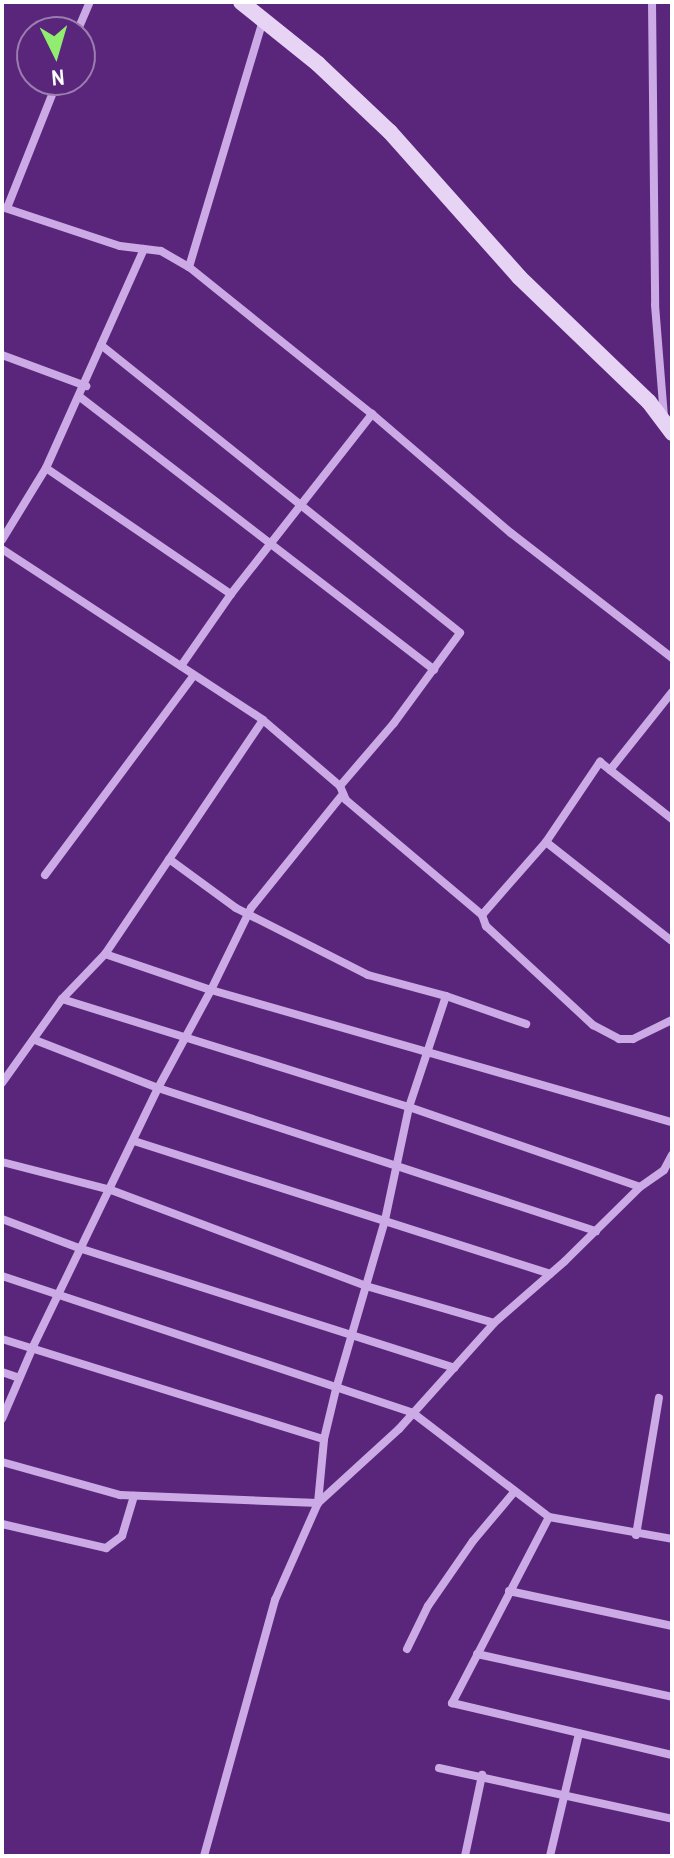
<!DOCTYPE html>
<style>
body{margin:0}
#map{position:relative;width:674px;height:1858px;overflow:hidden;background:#59267c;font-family:"Archivo Narrow",sans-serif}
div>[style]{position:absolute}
.minor>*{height:8px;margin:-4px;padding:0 4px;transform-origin:4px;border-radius:4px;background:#ccaae5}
.secondary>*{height:16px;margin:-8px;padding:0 8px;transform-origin:8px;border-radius:8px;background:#e7d3f4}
span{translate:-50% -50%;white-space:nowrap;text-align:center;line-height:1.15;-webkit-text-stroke:8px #59267c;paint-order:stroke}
.frame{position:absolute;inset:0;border:4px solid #fff;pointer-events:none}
.north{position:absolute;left:16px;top:16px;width:80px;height:80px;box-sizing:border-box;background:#59267c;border:2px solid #9b7db0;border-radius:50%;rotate:175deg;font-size:22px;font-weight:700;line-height:32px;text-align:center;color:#fff}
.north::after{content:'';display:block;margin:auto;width:28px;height:36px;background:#91ed6f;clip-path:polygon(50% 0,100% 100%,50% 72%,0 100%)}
</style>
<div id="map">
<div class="minor">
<i style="left:652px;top:2px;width:303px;rotate:89.4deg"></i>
<i style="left:655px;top:305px;width:111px;rotate:85.4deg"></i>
<i style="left:77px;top:32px;width:33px;rotate:-67deg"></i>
<i style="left:2px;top:207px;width:124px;rotate:18.3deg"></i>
<i style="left:120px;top:246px;width:41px;rotate:7deg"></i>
<i style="left:161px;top:251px;width:32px;rotate:30deg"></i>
<i style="left:189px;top:267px;width:235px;rotate:38.8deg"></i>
<i style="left:372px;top:414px;width:183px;rotate:40.6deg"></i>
<i style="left:511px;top:533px;width:204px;rotate:37.8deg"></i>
<i style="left:7px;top:208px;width:138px;rotate:-68.3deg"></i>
<i style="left:189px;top:267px;width:257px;rotate:-73.3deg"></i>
<i style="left:101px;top:345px;width:460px;rotate:38.7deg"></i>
<i style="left:460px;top:633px;width:112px;rotate:126.3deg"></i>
<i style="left:394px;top:723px;width:83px;rotate:130.6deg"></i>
<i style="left:2px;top:355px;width:90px;rotate:20.3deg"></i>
<i style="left:80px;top:397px;width:447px;rotate:37.6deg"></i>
<i style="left:46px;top:468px;width:224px;rotate:34.3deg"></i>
<i style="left:2px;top:540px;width:84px;rotate:-58.6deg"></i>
<i style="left:46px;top:468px;width:240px;rotate:-65.9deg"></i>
<i style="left:2px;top:549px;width:312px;rotate:33.2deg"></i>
<i style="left:263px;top:720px;width:282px;rotate:124deg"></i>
<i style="left:105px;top:954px;width:112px;rotate:18.8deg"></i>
<i style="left:211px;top:990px;width:111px;rotate:118.4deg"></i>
<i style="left:158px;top:1088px;width:288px;rotate:115.8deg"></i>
<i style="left:33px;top:1347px;width:78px;rotate:113.3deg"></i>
<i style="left:181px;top:666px;width:88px;rotate:-55.2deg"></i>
<i style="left:231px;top:594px;width:229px;rotate:-51.9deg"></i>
<i style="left:263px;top:720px;width:101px;rotate:40.6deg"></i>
<i style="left:340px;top:786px;width:15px;rotate:67deg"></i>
<i style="left:346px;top:800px;width:178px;rotate:40.2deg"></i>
<i style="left:482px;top:915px;width:12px;rotate:70deg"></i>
<i style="left:486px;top:926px;width:146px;rotate:42.8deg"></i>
<i style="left:593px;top:1025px;width:30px;rotate:28deg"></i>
<i style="left:619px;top:1039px;width:14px"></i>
<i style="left:633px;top:1039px;width:43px;rotate:-26deg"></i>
<i style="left:610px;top:770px;width:100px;rotate:-51.5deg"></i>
<i style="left:343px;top:794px;width:146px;rotate:128.9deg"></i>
<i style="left:251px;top:908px;width:91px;rotate:116deg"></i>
<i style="left:211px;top:990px;width:480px;rotate:16deg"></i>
<i style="left:546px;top:842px;width:160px;rotate:38.2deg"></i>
<i style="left:169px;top:859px;width:83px;rotate:36.2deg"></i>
<i style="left:236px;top:908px;width:148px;rotate:26.9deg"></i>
<i style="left:368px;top:975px;width:81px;rotate:15.1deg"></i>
<i style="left:446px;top:996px;width:85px;rotate:19.3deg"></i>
<i style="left:45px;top:875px;width:249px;rotate:-53.3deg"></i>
<i style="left:482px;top:915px;width:97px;rotate:-48.8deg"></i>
<i style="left:546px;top:842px;width:97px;rotate:-56deg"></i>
<i style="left:600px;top:762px;width:92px;rotate:38.4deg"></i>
<i style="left:62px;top:999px;width:363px;rotate:17.3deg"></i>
<i style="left:409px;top:1107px;width:244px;rotate:19.1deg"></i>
<i style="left:35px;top:1040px;width:132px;rotate:21.3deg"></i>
<i style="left:158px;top:1088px;width:461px;rotate:18.1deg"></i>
<i style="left:2px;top:1083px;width:103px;rotate:-54.5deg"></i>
<i style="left:62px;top:999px;width:62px;rotate:-46.3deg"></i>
<i style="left:134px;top:1141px;width:437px;rotate:17.7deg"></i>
<i style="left:2px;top:1162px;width:113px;rotate:14.4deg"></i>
<i style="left:111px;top:1190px;width:272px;rotate:20.6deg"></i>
<i style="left:366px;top:1286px;width:133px;rotate:16.1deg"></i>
<i style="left:2px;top:1219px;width:85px;rotate:20.6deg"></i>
<i style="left:82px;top:1249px;width:391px;rotate:17.7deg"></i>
<i style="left:2px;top:1276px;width:433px;rotate:18.4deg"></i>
<i style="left:413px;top:1413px;width:171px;rotate:37.4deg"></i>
<i style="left:549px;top:1517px;width:125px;rotate:10.1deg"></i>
<i style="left:2px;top:1339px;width:337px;rotate:17.3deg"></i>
<i style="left:2px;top:1372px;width:18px;rotate:19deg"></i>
<i style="left:2px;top:1462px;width:123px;rotate:15.6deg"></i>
<i style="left:120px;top:1495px;width:198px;rotate:2.3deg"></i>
<i style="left:318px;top:1503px;width:64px;rotate:-84.6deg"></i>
<i style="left:324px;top:1439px;width:51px;rotate:-76.5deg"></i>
<i style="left:336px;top:1389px;width:176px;rotate:-73.8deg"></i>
<i style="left:385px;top:1220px;width:116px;rotate:-78deg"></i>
<i style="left:409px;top:1107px;width:117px;rotate:-71.6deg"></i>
<i style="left:549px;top:1517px;width:210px;rotate:117.5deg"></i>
<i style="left:452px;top:1703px;width:226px;rotate:13.3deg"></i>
<i style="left:2px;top:1524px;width:107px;rotate:13deg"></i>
<i style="left:106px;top:1548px;width:20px;rotate:-37deg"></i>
<i style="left:122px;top:1536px;width:42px;rotate:-73.3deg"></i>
<i style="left:636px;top:1535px;width:139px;rotate:-80.5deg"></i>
<i style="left:509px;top:1591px;width:167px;rotate:12.1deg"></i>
<i style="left:407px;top:1649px;width:48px;rotate:-64deg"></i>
<i style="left:428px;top:1606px;width:79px;rotate:-55.3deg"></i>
<i style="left:473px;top:1541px;width:65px;rotate:-50deg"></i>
<i style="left:477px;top:1654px;width:200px;rotate:12.4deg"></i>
<i style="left:439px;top:1768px;width:239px;rotate:12.3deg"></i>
<i style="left:204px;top:1856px;width:266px;rotate:-74.5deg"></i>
<i style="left:275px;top:1600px;width:106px;rotate:-66.1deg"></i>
<i style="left:318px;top:1503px;width:110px;rotate:-42.4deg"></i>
<i style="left:399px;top:1429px;width:142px;rotate:-48.1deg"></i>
<i style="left:494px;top:1323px;width:94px;rotate:-41.1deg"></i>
<i style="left:565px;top:1261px;width:105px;rotate:-44.6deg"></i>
<i style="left:640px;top:1187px;width:29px;rotate:-35deg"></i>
<i style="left:664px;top:1170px;width:17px;rotate:-62deg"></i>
<i style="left:465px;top:1856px;width:83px;rotate:-78.1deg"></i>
<i style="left:550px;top:1856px;width:126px;rotate:-76.7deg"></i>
</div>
<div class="secondary">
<i style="left:241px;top:2px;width:99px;rotate:38.8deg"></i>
<i style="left:318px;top:64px;width:99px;rotate:43.4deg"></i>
<i style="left:390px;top:132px;width:194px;rotate:48.3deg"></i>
<i style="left:519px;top:277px;width:180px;rotate:43.9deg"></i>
<i style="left:649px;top:402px;width:39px;rotate:53deg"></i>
</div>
<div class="frame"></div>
<div class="north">N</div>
</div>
